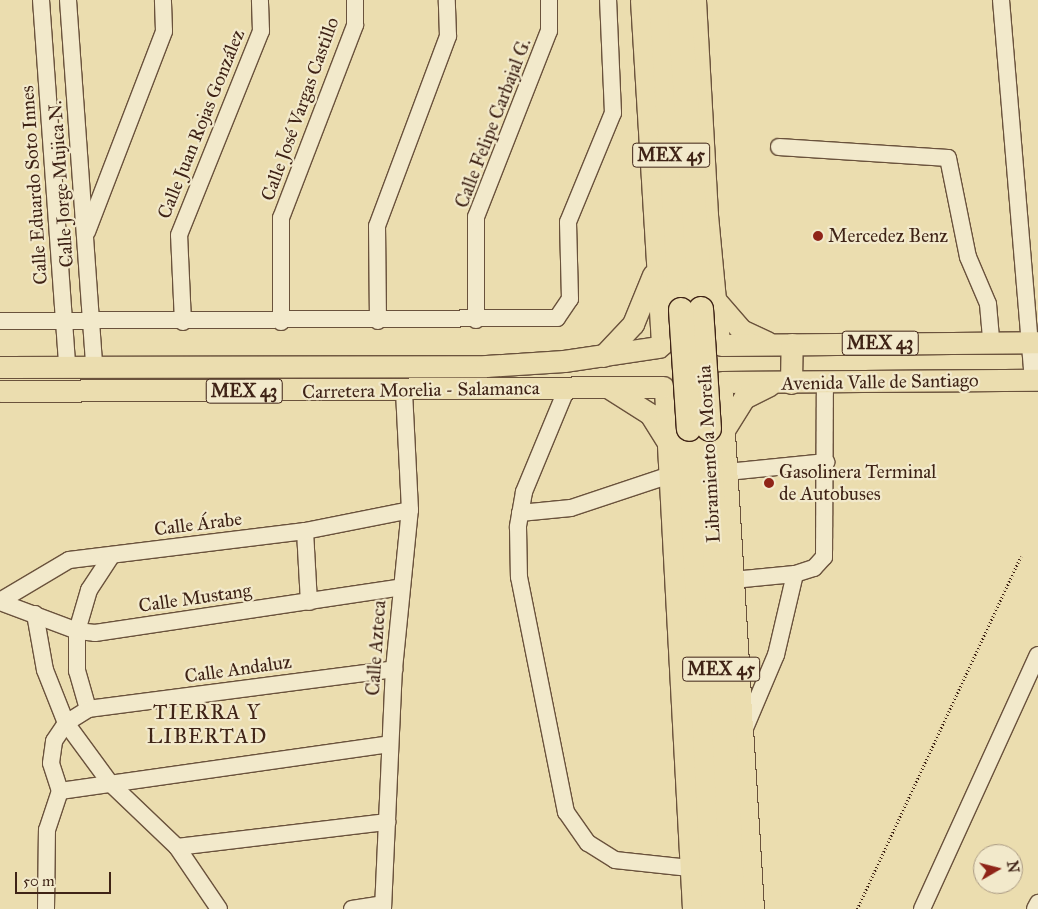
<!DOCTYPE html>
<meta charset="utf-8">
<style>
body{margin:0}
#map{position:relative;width:1038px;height:909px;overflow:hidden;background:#ebddaf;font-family:"IM FELL Great Primer",serif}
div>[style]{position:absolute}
.path>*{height:2.5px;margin-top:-1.25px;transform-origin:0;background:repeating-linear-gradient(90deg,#3f2316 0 1px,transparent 0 3.5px)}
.roads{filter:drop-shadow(1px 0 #6a523c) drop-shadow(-1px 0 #6a523c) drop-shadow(0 1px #6a523c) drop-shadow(0 -1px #6a523c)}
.minor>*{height:16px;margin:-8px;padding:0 8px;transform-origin:8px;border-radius:8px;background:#f2e9cb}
.major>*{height:21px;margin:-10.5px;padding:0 10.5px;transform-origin:10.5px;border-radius:10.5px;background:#ebddaf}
.highway>*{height:24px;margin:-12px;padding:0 12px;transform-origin:12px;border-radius:12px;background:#ebddaf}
.bridges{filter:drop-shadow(1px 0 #3f2316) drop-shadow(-1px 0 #3f2316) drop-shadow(0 1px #3f2316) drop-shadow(0 -1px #3f2316)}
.highway-bridge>*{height:24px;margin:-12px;padding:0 12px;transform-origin:12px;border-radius:12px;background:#ebddaf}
.dots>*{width:14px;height:14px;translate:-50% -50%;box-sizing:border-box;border:2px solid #f2e9cb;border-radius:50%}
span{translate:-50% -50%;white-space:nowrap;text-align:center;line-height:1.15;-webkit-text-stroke:4.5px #f2e9cb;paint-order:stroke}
.shield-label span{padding:1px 4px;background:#f2e9cb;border:1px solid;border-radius:4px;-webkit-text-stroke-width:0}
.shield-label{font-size:18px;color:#3f2316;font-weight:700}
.street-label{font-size:19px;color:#3f2316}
.poi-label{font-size:19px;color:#3f2316}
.left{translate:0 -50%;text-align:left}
.quarter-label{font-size:21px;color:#3f2316;letter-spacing:1px}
.north{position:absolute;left:973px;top:844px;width:50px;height:50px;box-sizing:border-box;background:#f2e9cb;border:1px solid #aa9a83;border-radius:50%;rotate:82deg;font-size:14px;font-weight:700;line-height:20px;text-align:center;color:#3f2316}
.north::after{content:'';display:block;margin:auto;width:18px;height:22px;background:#8f2418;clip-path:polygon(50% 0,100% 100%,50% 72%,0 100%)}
.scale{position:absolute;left:15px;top:872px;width:96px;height:22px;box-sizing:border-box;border:2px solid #3f2316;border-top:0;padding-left:6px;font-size:15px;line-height:18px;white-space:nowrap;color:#3f2316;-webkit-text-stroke:4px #f2e9cb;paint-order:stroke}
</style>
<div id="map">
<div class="path">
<i style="left:857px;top:909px;width:389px;rotate:-65.1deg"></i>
</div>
<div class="roads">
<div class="minor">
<i style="left:41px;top:0;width:367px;rotate:85.9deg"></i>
<i style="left:68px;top:0;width:367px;rotate:85.9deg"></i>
<i style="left:1001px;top:0;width:381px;rotate:85.2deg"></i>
<i style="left:779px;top:147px;width:169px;rotate:3.7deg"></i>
<i style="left:948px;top:158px;width:101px;rotate:78.6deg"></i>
<i style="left:968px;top:257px;width:51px;rotate:66.9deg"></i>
<i style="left:988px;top:304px;width:38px;rotate:85deg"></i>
<i style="left:87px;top:232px;width:215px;rotate:-69deg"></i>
<i style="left:164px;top:31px;width:31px;rotate:-92deg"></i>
<i style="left:476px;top:320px;width:103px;rotate:-90deg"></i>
<i style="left:476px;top:217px;width:200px;rotate:-68.6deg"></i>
<i style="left:549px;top:31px;width:31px;rotate:-90deg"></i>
<i style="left:0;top:321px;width:557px;rotate:-0.31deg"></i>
<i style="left:557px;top:318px;width:23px;rotate:-56deg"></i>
<i style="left:570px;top:299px;width:77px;rotate:-91.5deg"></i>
<i style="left:568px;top:222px;width:118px;rotate:-67.6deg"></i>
<i style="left:613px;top:113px;width:113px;rotate:-92.5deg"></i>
<i style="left:378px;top:321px;width:95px;rotate:-90.6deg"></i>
<i style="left:377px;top:226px;width:203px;rotate:-69.5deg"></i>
<i style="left:448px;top:36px;width:36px;rotate:-92deg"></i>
<i style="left:183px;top:322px;width:87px;rotate:-92.6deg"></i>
<i style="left:179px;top:235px;width:220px;rotate:-68.1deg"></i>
<i style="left:261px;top:31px;width:31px;rotate:-92deg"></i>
<i style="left:281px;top:322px;width:104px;rotate:-90deg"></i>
<i style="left:281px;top:218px;width:207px;rotate:-69deg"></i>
<i style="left:355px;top:25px;width:25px;rotate:-90deg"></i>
<i style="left:567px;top:388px;width:113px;rotate:112.5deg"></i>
<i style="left:524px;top:492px;width:36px;rotate:100deg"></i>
<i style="left:518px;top:527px;width:50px;rotate:88.9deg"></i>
<i style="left:519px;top:577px;width:240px;rotate:78.7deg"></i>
<i style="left:566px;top:812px;width:38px;rotate:55deg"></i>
<i style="left:588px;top:843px;width:32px;rotate:32deg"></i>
<i style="left:615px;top:860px;width:75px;rotate:6.1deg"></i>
<i style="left:727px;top:472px;width:100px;rotate:-5.7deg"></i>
<i style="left:520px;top:513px;width:51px;rotate:-5.6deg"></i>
<i style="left:571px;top:508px;width:104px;rotate:-18.4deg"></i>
<i style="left:305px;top:531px;width:71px;rotate:86.8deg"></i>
<i style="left:733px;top:580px;width:62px;rotate:-5.5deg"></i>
<i style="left:795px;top:574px;width:20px;rotate:-18deg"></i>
<i style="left:814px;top:568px;width:15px;rotate:-48deg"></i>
<i style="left:824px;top:557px;width:175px;rotate:-89.7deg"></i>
<i style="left:0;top:601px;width:80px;rotate:-30.7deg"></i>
<i style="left:69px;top:560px;width:238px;rotate:-7deg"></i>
<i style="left:305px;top:531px;width:107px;rotate:-11.3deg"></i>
<i style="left:0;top:602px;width:82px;rotate:20.6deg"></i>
<i style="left:77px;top:631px;width:18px;rotate:6deg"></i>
<i style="left:95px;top:633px;width:309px;rotate:-8.5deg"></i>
<i style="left:35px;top:614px;width:57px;rotate:79.9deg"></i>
<i style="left:45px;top:670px;width:57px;rotate:68.4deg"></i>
<i style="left:66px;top:723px;width:74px;rotate:53.7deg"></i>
<i style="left:110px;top:783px;width:93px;rotate:43.7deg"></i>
<i style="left:177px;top:847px;width:75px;rotate:55.9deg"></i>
<i style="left:88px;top:709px;width:40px;rotate:-106deg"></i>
<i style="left:77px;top:671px;width:40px;rotate:-90deg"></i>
<i style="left:77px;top:631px;width:43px;rotate:-73.7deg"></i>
<i style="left:89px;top:590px;width:42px;rotate:-56.7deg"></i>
<i style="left:743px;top:733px;width:85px;rotate:-67.1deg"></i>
<i style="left:776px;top:655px;width:83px;rotate:-76.8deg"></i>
<i style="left:60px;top:791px;width:333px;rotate:-8.1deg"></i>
<i style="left:177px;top:847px;width:212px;rotate:-6.8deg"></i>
<i style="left:46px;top:909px;width:79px;rotate:-89.3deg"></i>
<i style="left:47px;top:830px;width:41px;rotate:-71.6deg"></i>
<i style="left:60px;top:791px;width:29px;rotate:-108deg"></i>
<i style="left:51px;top:763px;width:22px;rotate:-82deg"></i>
<i style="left:54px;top:741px;width:22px;rotate:-56deg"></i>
<i style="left:66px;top:723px;width:26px;rotate:-32deg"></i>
<i style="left:88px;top:709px;width:309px;rotate:-7.4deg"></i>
<i style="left:352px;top:909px;width:31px;rotate:-9deg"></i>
<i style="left:383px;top:909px;width:240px;rotate:-87.4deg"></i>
<i style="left:394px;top:669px;width:160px;rotate:-84.3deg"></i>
<i style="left:410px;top:510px;width:120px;rotate:-92.9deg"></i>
<i style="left:922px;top:909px;width:279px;rotate:-65.5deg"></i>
<i style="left:1035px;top:909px;width:7px;rotate:-63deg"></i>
</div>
<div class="major">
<i style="left:641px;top:0;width:345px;rotate:86.5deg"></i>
<i style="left:695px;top:0;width:215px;rotate:86.8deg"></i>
<i style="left:707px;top:215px;width:128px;rotate:84.6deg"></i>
<i style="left:716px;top:301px;width:38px;rotate:49deg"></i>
<i style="left:741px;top:330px;width:29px;rotate:25deg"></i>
<i style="left:721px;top:345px;width:317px;rotate:-0.5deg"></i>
<i style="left:603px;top:356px;width:44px;rotate:-46.8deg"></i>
<i style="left:633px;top:324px;width:53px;rotate:-67.8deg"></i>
<i style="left:0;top:367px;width:486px;rotate:-0.1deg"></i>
<i style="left:486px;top:366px;width:78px;rotate:-3.7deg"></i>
<i style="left:564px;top:361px;width:96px;rotate:-8.4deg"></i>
<i style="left:722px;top:382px;width:316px;rotate:-0.4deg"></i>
<i style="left:791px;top:383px;width:39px;rotate:-89deg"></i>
<i style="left:721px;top:384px;width:526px;rotate:86.51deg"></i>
<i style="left:609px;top:388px;width:49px;rotate:32.4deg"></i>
<i style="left:650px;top:414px;width:31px;rotate:58deg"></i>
<i style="left:665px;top:390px;width:520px;rotate:86.91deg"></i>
<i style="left:0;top:391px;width:663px;rotate:-0.35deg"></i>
<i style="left:724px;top:430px;width:38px;rotate:-58deg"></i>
<i style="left:744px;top:398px;width:28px;rotate:-27deg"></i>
</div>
<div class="highway">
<i style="left:661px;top:0;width:311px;rotate:86.3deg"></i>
<i style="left:679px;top:0;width:310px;rotate:85.9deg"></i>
<i style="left:689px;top:429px;width:481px;rotate:87deg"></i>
<i style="left:709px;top:429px;width:481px;rotate:87.1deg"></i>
</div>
</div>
<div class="bridges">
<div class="highway-bridge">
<i style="left:701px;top:309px;width:120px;rotate:86.2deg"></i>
<i style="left:681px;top:310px;width:119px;rotate:86.2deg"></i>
</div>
</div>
<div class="dots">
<i style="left:818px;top:236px;background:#8f2418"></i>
<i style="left:769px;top:483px;background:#8f2418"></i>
</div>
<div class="shield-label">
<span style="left:671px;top:155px">MEX 45</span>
<span style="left:880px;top:343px">MEX 43</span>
<span style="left:244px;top:391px">MEX 43</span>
<span style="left:721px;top:669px">MEX 45</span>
</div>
<div class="street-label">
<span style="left:300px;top:109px;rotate:-70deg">Calle José Vargas Castillo</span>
<span style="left:493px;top:123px;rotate:-69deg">Calle Felipe Carbajal G.</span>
<span style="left:201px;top:124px;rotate:-68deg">Calle Juan Rojas González</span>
<span style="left:61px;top:184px;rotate:-94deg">Calle Jorge Mujica N.</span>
<span style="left:34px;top:185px;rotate:-94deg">Calle Eduardo Soto Innes</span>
<span style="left:880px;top:382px;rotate:-1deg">Avenida Valle de Santiago</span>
<span style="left:421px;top:390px;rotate:-1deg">Carretera Morelia - Salamanca</span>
<span style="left:709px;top:454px;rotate:-93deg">Libramiento a Morelia</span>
<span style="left:198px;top:524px;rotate:-7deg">Calle Árabe</span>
<span style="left:195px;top:598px;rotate:-8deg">Calle Mustang</span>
<span style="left:376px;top:648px;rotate:-86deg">Calle Azteca</span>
<span style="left:238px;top:669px;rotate:-8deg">Calle Andaluz</span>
</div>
<div class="poi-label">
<span class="left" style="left:828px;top:236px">Mercedez Benz</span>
<span class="left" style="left:779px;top:483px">Gasolinera Terminal<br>de Autobuses</span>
</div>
<div class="quarter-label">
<span style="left:207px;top:724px">TIERRA Y<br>LIBERTAD</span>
</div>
<div class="north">N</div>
<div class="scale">50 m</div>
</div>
